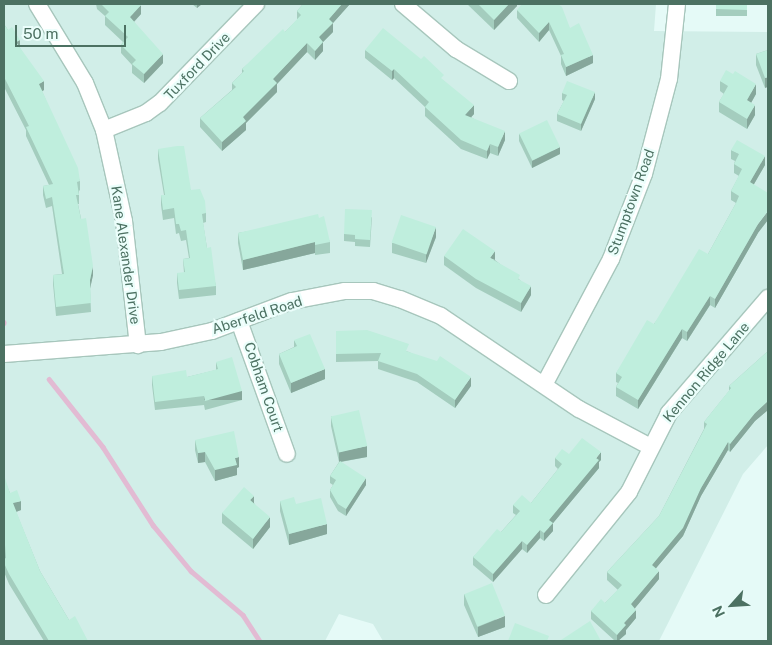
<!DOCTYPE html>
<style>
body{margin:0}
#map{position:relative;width:772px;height:645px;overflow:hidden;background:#e5faf7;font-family:"Public Sans",sans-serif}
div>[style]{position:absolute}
.residential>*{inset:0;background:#d1eee8}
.stream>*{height:4.5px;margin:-2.25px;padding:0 2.25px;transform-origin:2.25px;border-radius:2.25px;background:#e2bbd3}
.roads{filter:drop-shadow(1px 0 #a7c6bc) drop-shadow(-1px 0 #a7c6bc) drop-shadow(0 1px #a7c6bc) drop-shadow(0 -1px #a7c6bc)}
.street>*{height:16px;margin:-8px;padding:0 8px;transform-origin:8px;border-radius:8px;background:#fff}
.wall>*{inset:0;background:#a4cdbe;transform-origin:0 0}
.shaded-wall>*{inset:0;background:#86a79b;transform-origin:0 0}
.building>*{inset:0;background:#bfeedd;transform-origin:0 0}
span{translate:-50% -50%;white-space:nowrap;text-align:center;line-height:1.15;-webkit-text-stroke:4.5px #ebfefb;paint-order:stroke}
.street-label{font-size:14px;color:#4c7162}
.frame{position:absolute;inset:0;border:5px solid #4c7162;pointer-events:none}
.north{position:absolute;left:707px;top:580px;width:50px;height:50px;-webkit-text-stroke:4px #ebfefb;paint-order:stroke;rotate:244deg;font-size:14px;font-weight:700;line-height:20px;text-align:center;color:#4c7162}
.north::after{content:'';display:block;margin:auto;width:18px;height:22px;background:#4c7162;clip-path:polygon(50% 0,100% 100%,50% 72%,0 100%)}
.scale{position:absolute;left:15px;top:25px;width:111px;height:22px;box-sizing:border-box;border:2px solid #4c7162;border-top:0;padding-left:6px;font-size:15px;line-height:18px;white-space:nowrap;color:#4c7162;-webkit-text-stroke:4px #ebfefb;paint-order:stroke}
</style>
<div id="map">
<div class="residential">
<i style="clip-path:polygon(4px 4px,656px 4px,654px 31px,768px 32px,768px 445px,743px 474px,659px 641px,383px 641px,373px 624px,339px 614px,325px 641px,4px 641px)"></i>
</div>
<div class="stream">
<i style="left:4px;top:322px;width:1px;rotate:90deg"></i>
<i style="left:49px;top:379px;width:87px;rotate:51.5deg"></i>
<i style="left:103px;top:447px;width:93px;rotate:57.3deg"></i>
<i style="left:153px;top:525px;width:60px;rotate:50.4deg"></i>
<i style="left:191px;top:571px;width:68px;rotate:40.2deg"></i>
<i style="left:243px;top:615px;width:31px;rotate:57deg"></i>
</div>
<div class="roads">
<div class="street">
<i style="left:37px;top:4px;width:92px;rotate:58.7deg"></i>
<i style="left:85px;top:83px;width:51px;rotate:68deg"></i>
<i style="left:104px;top:130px;width:93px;rotate:77.6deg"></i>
<i style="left:124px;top:221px;width:125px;rotate:83.6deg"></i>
<i style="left:403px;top:4px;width:70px;rotate:40.3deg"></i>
<i style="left:456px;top:49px;width:62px;rotate:31.1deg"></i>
<i style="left:104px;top:130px;width:45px;rotate:-22deg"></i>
<i style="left:146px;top:113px;width:17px;rotate:-36deg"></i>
<i style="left:160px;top:103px;width:138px;rotate:-45.9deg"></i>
<i style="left:239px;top:321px;width:141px;rotate:70.2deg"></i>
<i style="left:4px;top:354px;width:157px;rotate:-4.4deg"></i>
<i style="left:161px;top:342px;width:52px;rotate:-12.2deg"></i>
<i style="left:212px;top:331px;width:85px;rotate:-20.6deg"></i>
<i style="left:292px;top:301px;width:54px;rotate:-10.7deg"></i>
<i style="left:345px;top:291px;width:28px"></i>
<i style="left:373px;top:291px;width:28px;rotate:17deg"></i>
<i style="left:400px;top:299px;width:44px;rotate:22.5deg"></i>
<i style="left:441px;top:316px;width:166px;rotate:34deg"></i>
<i style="left:579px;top:409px;width:79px;rotate:27.9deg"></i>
<i style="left:544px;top:385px;width:143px;rotate:-62deg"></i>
<i style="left:611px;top:259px;width:91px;rotate:-68.8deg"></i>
<i style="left:644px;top:174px;width:98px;rotate:-75.3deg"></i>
<i style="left:669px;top:79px;width:75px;rotate:-83.9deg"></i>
<i style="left:546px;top:595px;width:132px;rotate:-51.1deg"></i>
<i style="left:629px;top:492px;width:89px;rotate:-63.1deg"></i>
<i style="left:669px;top:413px;width:152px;rotate:-49.3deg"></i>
</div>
</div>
<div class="wall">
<i style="clip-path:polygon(96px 4px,139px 4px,141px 14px,134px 22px,163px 63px,144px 83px,132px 73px,132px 65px,121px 53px,121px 45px,123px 42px,105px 25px,105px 16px,97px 9px)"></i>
<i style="clip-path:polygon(192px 4px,202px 4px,197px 8px)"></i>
<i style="clip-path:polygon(303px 4px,350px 4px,333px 23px,333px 32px,323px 42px,323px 51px,315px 60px,307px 52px,277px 84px,277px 92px,246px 123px,246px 130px,222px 151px,200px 127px,200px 118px,232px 90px,232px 83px,242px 73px,242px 69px,285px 32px,297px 20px,297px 11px)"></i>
<i style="clip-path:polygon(467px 4px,517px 4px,517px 6px,494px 30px)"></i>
<i style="left:716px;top:4px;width:31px;height:12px"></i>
<i style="clip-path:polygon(517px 10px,570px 28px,593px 63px,566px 76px,561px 64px,561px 56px,549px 30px,539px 42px,517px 18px)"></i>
<i style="clip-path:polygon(4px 24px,20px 48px,44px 90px,42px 91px,80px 181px,80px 190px,79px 191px,79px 204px,78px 204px,93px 275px,90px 288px,91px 312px,56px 316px,53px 284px,53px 275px,62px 274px,52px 206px,46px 208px,43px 195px,43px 186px,49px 185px,26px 136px,26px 130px,4px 87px)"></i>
<i style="clip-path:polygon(365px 50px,444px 81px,474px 114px,471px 117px,505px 140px,498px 156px,490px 153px,487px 159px,461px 149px,425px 116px,425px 107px,394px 78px,392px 80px,365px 58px)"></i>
<i style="clip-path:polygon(768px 50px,765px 88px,756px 65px,756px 54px)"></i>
<i style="clip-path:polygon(720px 81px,756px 94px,751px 103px,755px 115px,747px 129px,719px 112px,719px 102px,724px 94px,720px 91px)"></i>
<i style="clip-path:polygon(562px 93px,595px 99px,581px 131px,557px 121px,557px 114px,564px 101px,562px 100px)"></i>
<i style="clip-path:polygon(519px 134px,560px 154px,532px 168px,519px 141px)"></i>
<i style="clip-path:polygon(158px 149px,191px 190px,206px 213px,206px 222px,203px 223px,207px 248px,216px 286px,216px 295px,179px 299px,177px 283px,177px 273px,184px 273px,183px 259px,189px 258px,186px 240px,181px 241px,179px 233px,176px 234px,174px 218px,163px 220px,161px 205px,161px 195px,164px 195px,158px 159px)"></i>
<i style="clip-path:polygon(731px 150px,765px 165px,754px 184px,758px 233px,715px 308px,710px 305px,687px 341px,682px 338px,638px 409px,616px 396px,616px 387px,618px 383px,616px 382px,616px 373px,708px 254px,736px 203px,731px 200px,731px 191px,739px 176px,734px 173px,734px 164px,735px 161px,731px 159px)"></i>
<i style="clip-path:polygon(372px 217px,370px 247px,355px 246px,355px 242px,344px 241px,344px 234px)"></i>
<i style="clip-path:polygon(319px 218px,330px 242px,330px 253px,315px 255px,315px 253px,243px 270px,238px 243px,238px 233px)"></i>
<i style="clip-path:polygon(436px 237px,426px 263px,392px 253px,392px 243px)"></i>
<i style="clip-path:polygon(444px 256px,495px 260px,520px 280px,531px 295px,521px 312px,476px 288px,444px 265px)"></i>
<i style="clip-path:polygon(336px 331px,409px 352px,471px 386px,455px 408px,417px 382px,378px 369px,378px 361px,336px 362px)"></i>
<i style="clip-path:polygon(294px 340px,325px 379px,291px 393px,279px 364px,279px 354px,294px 347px)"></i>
<i style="clip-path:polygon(768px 351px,768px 410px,755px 421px,730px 452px,728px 450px,701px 496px,683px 536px,656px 568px,659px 579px,635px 608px,636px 618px,626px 630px,626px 634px,618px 641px,615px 641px,591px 619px,591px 611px,605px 603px,618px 590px,607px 580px,607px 572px,659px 516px,704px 429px,704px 422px,729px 391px,729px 386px)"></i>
<i style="clip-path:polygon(216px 362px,242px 400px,205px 410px,204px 405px,155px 410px,152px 385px,152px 376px,187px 377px,216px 370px)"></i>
<i style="clip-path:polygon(331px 416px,367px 457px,341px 462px,366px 485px,346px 516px,338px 511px,330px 497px,330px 490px,333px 485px,330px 483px,330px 476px,339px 462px,331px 426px)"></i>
<i style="clip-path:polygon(195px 440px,239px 467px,237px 468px,237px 475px,215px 481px,205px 462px,198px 463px,195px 450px)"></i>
<i style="clip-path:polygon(569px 454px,601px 460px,599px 462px,599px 468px,553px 523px,553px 531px,544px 541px,540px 538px,527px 553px,522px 549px,493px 582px,473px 565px,473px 557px,501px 532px,516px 515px,513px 513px,513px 505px,531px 503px,558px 469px,555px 466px,555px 458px)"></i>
<i style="clip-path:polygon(4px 479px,10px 493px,21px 510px,16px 512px,40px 571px,69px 620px,88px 641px,44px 641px,9px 584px,4px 572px,4px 559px,5px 558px,4px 552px)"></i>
<i style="clip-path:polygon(280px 501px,296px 504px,327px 534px,289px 545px,280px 511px)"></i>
<i style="clip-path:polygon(254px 503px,270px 527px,253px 549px,222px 523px,222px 513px)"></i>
<i style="clip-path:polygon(464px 594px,505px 627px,478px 637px,464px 605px)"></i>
</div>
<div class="shaded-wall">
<i style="clip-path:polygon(197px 4px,202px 4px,197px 8px)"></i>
<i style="clip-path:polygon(342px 4px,350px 4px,333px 23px,333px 32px,319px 46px,319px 37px,329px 19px)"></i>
<i style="clip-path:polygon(509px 4px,517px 4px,517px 6px,494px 30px,494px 20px)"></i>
<i style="clip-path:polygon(141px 5px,141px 14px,130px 26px,130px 17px)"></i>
<i style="clip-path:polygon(549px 22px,549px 30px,539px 42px,539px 33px)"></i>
<i style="clip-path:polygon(20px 40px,20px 49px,16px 42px)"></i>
<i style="clip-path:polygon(323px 42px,323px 51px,315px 60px,315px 51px)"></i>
<i style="clip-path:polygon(307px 43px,307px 52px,277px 84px,277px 92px,246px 123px,246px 130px,222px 151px,222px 142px,243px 117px,273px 79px)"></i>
<i style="clip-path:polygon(163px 54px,163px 63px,144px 83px,144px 74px)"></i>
<i style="clip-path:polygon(593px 55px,593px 63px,566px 76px,566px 67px)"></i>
<i style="clip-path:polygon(394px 69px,394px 78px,392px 80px,392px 71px)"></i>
<i style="clip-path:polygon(768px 77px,768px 87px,765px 88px,765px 78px)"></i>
<i style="clip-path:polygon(44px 81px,44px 90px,39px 93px,39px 84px)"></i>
<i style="clip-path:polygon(756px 84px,756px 94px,747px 110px,747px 100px)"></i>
<i style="clip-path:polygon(595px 92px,595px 99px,581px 131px,581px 124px)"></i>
<i style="clip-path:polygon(474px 105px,474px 114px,465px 124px,465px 115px)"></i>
<i style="clip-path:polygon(755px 105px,755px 115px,747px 129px,747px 119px)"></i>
<i style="clip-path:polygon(505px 131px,505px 140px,498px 156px,498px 147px)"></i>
<i style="clip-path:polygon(490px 144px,490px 153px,487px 159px,487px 151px)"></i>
<i style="clip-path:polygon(560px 147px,560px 154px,532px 168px,532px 161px)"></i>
<i style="clip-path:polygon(765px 156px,765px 165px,750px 191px,750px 182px)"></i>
<i style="clip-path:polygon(768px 211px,768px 220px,758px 233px,715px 308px,715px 299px,758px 224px)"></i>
<i style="clip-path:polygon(436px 227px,436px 237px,426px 263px,426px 253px)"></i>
<i style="clip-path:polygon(315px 242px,315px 253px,243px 270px,243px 260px)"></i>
<i style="clip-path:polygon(495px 251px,495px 260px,490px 258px)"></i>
<i style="clip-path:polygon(93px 266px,93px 275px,90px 289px,90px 280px)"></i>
<i style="clip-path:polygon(531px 286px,531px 295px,521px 312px,521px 303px)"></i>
<i style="clip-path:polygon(710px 296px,710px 305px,687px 341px,687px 332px)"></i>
<i style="clip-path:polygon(682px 329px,682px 338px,638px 409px,638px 400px)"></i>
<i style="clip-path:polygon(325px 369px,325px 379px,291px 393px,291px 383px)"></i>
<i style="clip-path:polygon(471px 377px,471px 386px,455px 408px,455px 400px)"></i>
<i style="left:242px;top:391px;width:9px;height:38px;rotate:90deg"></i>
<i style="clip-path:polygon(768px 401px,768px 410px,755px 421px,730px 452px,730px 444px,755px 413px)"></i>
<i style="clip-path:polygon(728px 442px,728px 450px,701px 496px,683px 536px,652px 573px,652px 565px,701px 488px)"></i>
<i style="clip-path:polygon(367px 446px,367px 457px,339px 462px,339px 452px)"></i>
<i style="clip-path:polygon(205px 452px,205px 462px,198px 463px,198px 453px)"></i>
<i style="clip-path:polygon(601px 452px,601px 460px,599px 462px,599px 468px,549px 528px,549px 520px)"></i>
<i style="clip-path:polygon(239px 457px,239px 467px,237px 468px,237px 475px,215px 481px,215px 470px,235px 458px)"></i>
<i style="clip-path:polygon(366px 478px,366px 485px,346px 516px,346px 509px)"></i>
<i style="clip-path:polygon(254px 496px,254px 506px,250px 500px)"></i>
<i style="clip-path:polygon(21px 501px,21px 510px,13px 513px,13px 503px)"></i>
<i style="clip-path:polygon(270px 517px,270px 527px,253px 549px,253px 539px)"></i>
<i style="clip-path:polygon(553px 523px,553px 531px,544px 541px,544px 533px)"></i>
<i style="clip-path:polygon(327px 524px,327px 534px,289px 545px,289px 534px)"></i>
<i style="clip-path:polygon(540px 530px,540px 538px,527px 553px,527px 545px)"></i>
<i style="clip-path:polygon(522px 541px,522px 549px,493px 582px,493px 574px)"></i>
<i style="clip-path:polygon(659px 571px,659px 579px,631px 613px,631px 604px)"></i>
<i style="clip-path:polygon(636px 610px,636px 618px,626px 630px,626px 634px,618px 641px,617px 641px,617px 635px,624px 623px)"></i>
<i style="clip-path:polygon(505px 616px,505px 627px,478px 637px,478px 627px)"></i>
</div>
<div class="building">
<i style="clip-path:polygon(101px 4px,139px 4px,141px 5px,130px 17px,163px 54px,144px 74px,132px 64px,136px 60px,121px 45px,128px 37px,105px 16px,109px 12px)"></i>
<i style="clip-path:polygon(303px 4px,342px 4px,329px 19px,333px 23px,319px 37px,323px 42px,315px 51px,307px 43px,273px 79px,277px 83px,243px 117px,246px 121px,222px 142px,200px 118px,236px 87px,232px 83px,244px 71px,242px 69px,283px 29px,285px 32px,301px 15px,297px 11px)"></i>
<i style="clip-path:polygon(478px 4px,509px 4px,494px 20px)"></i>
<i style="clip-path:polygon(522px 4px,558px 4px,562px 7px,570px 28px,579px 23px,593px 55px,566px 67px,561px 55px,564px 54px,549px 22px,539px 33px,517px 10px)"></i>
<i style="clip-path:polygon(716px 4px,747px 4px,747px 10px,716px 9px)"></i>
<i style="clip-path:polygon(4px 24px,8px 30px,12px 27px,20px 40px,16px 42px,44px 81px,39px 84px,78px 168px,80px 181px,77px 182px,79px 195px,76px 195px,81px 219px,86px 218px,93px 266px,90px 280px,91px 303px,56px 307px,53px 275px,64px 274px,52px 197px,46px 199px,43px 186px,53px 184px,26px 127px,29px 126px,4px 77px)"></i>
<i style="clip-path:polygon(383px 28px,421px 59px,424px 56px,444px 75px,441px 78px,474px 105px,465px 115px,505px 131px,498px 147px,490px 144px,487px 151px,461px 140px,425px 107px,429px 102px,394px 69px,392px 71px,365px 50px)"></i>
<i style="clip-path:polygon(768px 50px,768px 77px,765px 78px,756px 54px)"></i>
<i style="clip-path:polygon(726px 70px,733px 74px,735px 71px,756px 84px,747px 100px,755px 105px,747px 119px,719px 102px,728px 86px,720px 81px)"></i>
<i style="clip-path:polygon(567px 81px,595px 92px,581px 124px,557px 114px,567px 95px,562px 93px)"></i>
<i style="left:547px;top:120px;width:30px;height:31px;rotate:64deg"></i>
<i style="clip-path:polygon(737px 140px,765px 156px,750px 182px,768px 193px,768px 211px,758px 224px,715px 299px,710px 296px,687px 332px,682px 329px,638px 400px,616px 387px,622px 377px,616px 373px,647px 320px,654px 324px,699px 249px,708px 254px,736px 203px,739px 196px,731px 191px,742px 169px,734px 164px,739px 154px,731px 150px)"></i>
<i style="clip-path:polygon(177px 146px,184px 146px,191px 190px,200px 189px,205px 201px,206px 213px,202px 214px,207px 248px,211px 247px,216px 286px,179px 290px,177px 273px,185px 272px,183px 259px,190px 258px,186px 230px,181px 231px,179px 224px,176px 224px,174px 208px,163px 210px,161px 195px,165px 195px,158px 149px)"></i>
<i style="clip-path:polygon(345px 209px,372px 210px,370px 240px,355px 239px,355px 235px,344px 234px)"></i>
<i style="clip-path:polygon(318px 214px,319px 218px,324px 216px,330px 242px,315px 245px,315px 242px,243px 260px,238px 233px)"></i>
<i style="left:401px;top:215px;width:37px;height:29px;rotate:19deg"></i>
<i style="clip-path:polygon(463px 229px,495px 251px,490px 258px,520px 275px,518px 279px,531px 286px,521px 303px,476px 279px,444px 256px)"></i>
<i style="clip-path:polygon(367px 330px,409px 344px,406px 351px,437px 361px,440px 356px,471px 377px,455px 400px,417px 374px,378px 361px,381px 353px,336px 354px,336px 331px)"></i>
<i style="clip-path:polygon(310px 334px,325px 369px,291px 383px,279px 354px,297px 346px,294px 340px)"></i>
<i style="clip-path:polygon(768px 351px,768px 401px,755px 413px,730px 444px,728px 442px,701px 488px,683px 528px,652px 565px,659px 571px,631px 604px,636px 610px,624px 623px,626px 625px,617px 635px,591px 611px,601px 599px,605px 603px,622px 585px,607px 572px,659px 516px,707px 424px,704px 422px,731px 388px,729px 386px)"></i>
<i style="clip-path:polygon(232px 357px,242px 391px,205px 401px,204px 396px,155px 402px,152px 376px,186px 370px,187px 377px,218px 369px,216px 362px)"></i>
<i style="left:359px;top:410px;width:37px;height:29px;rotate:77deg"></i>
<i style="clip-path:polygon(234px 431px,239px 457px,235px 458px,237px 465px,215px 470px,205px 452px,198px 453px,195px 440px)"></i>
<i style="clip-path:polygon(582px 438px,601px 452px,596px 458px,599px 460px,549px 520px,553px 523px,544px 533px,540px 530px,527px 545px,522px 541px,493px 574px,473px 557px,497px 529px,501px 532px,520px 511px,513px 505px,522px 495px,531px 503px,562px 464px,555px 458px,562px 449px,569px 454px)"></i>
<i style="clip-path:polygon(340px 461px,366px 478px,346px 509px,338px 504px,330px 490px,336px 480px,330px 476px)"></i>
<i style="clip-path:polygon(5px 478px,10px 493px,17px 490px,21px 501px,13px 503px,40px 571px,69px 620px,75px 616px,88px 641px,49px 641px,9px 574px,4px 563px,4px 559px,6px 558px,5px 545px,4px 542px,4px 479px)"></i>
<i style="clip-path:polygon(244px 487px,254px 496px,250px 500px,270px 517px,253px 539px,222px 513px)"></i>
<i style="clip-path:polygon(294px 497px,296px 504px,321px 498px,327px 524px,289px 534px,280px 501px)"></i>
<i style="left:492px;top:583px;width:35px;height:30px;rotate:68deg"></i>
<i style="clip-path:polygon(590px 621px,601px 641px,562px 641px,561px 640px)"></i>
<i style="clip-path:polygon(515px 623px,549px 636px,547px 641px,508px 641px)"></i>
</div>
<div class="street-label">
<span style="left:197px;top:66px;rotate:-46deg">Tuxford Drive</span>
<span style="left:631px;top:202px;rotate:-70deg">Stumptown Road</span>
<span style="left:126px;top:255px;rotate:82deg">Kane Alexander Drive</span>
<span style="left:257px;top:315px;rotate:-18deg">Aberfeld Road</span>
<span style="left:706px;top:372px;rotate:-50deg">Kennon Ridge Lane</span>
<span style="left:264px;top:387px;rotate:71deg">Cobham Court</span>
</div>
<div class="frame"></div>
<div class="north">N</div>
<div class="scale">50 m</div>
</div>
